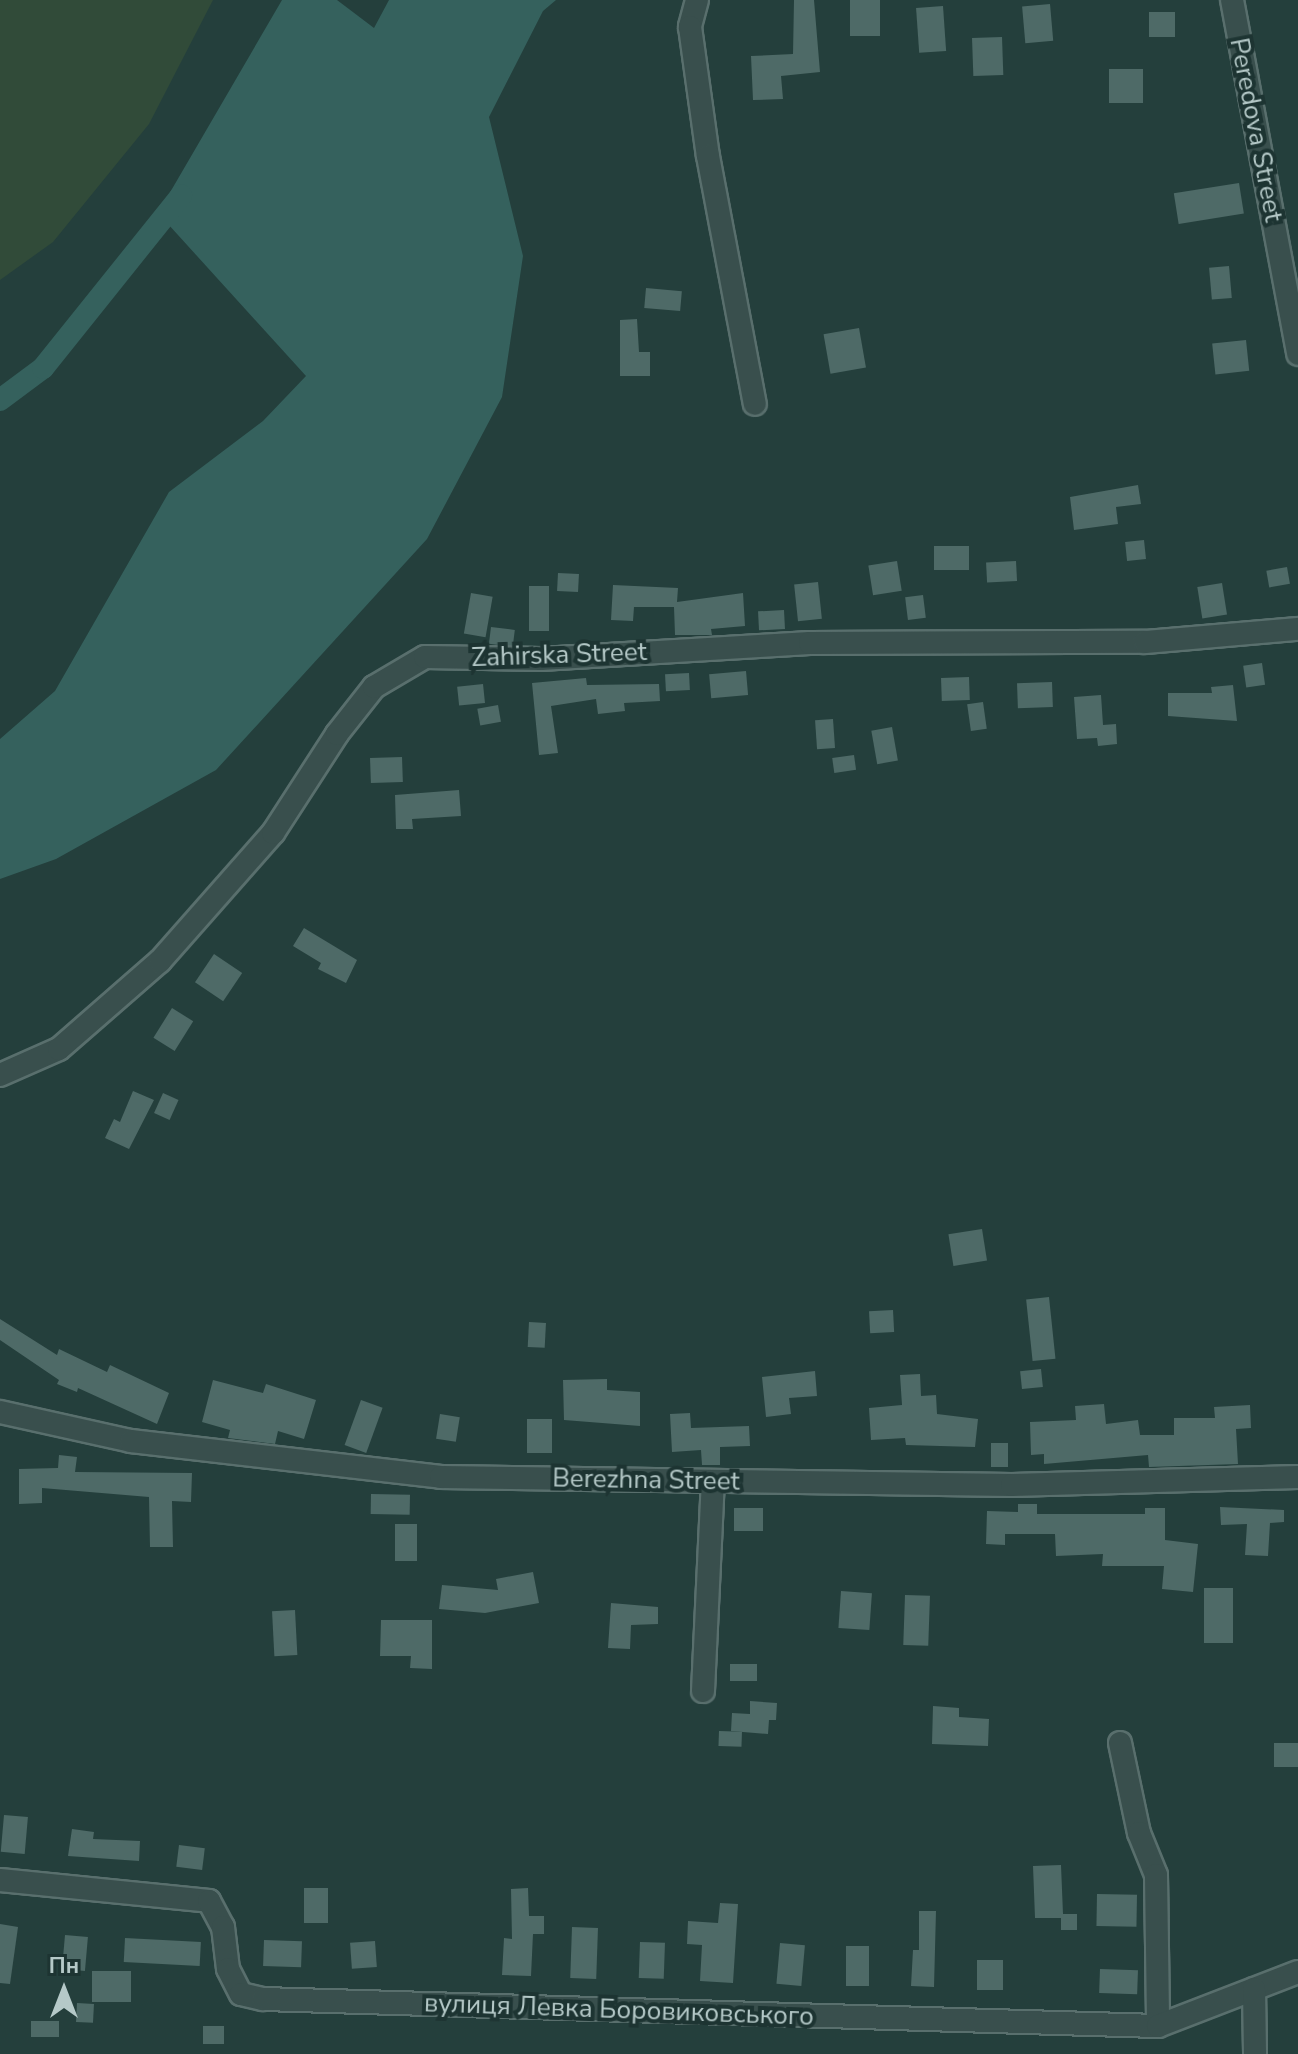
<!DOCTYPE html>
<meta charset="utf-8">
<style>
body{margin:0}
#map{position:relative;width:1298px;height:2054px;overflow:hidden;background:#243f3c;font-family:"Nunito Sans",sans-serif}
div>[style]{position:absolute}
.green>*{inset:0;background:#314b39}
.water>*{inset:0;background:#35615d}
.canal>*{height:22px;margin:-11px;padding:0 11px;transform-origin:11px;border-radius:11px;background:#35615d}
.building>*{inset:0;background:#4e6a67;transform-origin:0 0}
.roads{filter:drop-shadow(2px 0 #596f6d) drop-shadow(-2px 0 #596f6d) drop-shadow(0 2px #596f6d) drop-shadow(0 -2px #596f6d)}
.minor>*{height:22px;margin:-11px;padding:0 11px;transform-origin:11px;border-radius:11px;background:#394f4d}
span{translate:-50% -50%;white-space:nowrap;text-align:center;line-height:1.15;-webkit-text-stroke:8px #1d3432;paint-order:stroke}
.street-label{font-size:26px;color:#b5c9c8}
.north{position:absolute;left:24px;top:1950px;width:80px;height:80px;-webkit-text-stroke:6px #1d3432;paint-order:stroke;rotate:0deg;font-size:22px;font-weight:700;line-height:32px;text-align:center;color:#b5c9c8}
.north::after{content:'';display:block;margin:auto;width:28px;height:36px;background:#b5c9c8;clip-path:polygon(50% 0,100% 100%,50% 72%,0 100%)}
</style>
<div id="map">
<div class="green">
<i style="clip-path:polygon(0 0,213px 0,149px 124px,53px 242px,0 280px)"></i>
</div>
<div class="water">
<i style="clip-path:polygon(282px 0,337px 0,374px 28px,389px 0,556px 0,543px 11px,489px 117px,523px 256px,502px 397px,427px 539px,216px 770px,56px 859px,0 879px,0 739px,55px 691px,169px 492px,263px 421px,306px 376px,158px 213px)"></i>
</div>
<div class="canal">
<i style="left:0;top:400px;width:54px;rotate:-36.7deg"></i>
<i style="left:43px;top:368px;width:221px;rotate:-51.3deg"></i>
</div>
<div class="building">
<i style="clip-path:polygon(794px 0,814px 0,820px 72px,781px 76px,783px 99px,753px 100px,751px 56px,793px 54px)"></i>
<i style="left:850px;top:0;width:30px;height:36px"></i>
<i style="left:1050px;top:4px;width:37px;height:28px;rotate:85deg"></i>
<i style="left:943px;top:6px;width:45px;height:27px;rotate:86deg"></i>
<i style="left:1175px;top:12px;width:25px;height:26px;rotate:90deg"></i>
<i style="left:1002px;top:37px;width:38px;height:30px;rotate:88deg"></i>
<i style="left:1109px;top:69px;width:34px;height:34px"></i>
<i style="left:1239px;top:183px;width:31px;height:66px;rotate:81deg"></i>
<i style="left:1229px;top:266px;width:32px;height:20px;rotate:85deg"></i>
<i style="left:646px;top:288px;width:36px;height:20px;rotate:5deg"></i>
<i style="clip-path:polygon(637px 319px,639px 352px,650px 352px,650px 376px,620px 376px,620px 320px)"></i>
<i style="left:859px;top:328px;width:40px;height:36px;rotate:80deg"></i>
<i style="left:1246px;top:340px;width:31px;height:34px;rotate:84deg"></i>
<i style="clip-path:polygon(1138px 485px,1141px 504px,1116px 507px,1118px 524px,1074px 530px,1070px 497px)"></i>
<i style="left:1144px;top:540px;width:19px;height:19px;rotate:84deg"></i>
<i style="left:969px;top:546px;width:24px;height:35px;rotate:90deg"></i>
<i style="left:897px;top:561px;width:30px;height:29px;rotate:81deg"></i>
<i style="left:1016px;top:561px;width:20px;height:30px;rotate:87deg"></i>
<i style="left:1287px;top:567px;width:17px;height:21px;rotate:80deg"></i>
<i style="left:558px;top:573px;width:21px;height:18px;rotate:3deg"></i>
<i style="left:818px;top:582px;width:37px;height:24px;rotate:84deg"></i>
<i style="left:1222px;top:583px;width:32px;height:25px;rotate:81deg"></i>
<i style="clip-path:polygon(613px 585px,678px 588px,677px 602px,743px 593px,745px 626px,711px 629px,712px 635px,675px 635px,674px 607px,634px 607px,633px 621px,611px 620px)"></i>
<i style="left:529px;top:586px;width:20px;height:45px"></i>
<i style="left:471px;top:593px;width:22px;height:41px;rotate:10deg"></i>
<i style="left:923px;top:595px;width:23px;height:18px;rotate:83deg"></i>
<i style="left:784px;top:610px;width:19px;height:26px;rotate:87deg"></i>
<i style="left:491px;top:627px;width:24px;height:17px;rotate:7deg"></i>
<i style="left:1262px;top:663px;width:22px;height:19px;rotate:82deg"></i>
<i style="left:746px;top:671px;width:24px;height:37px;rotate:85deg"></i>
<i style="left:689px;top:673px;width:17px;height:24px;rotate:87deg"></i>
<i style="left:969px;top:677px;width:23px;height:28px;rotate:88deg"></i>
<i style="clip-path:polygon(586px 678px,587px 685px,659px 684px,660px 701px,624px 703px,625px 711px,598px 714px,596px 699px,551px 706px,558px 753px,539px 755px,532px 683px)"></i>
<i style="left:1052px;top:682px;width:25px;height:35px;rotate:88deg"></i>
<i style="left:483px;top:684px;width:19px;height:26px;rotate:84deg"></i>
<i style="clip-path:polygon(1233px 685px,1237px 721px,1168px 716px,1168px 693px,1212px 693px,1211px 687px)"></i>
<i style="clip-path:polygon(1101px 695px,1103px 725px,1116px 724px,1117px 744px,1098px 746px,1097px 738px,1077px 739px,1074px 697px)"></i>
<i style="left:983px;top:702px;width:27px;height:16px;rotate:82deg"></i>
<i style="left:498px;top:705px;width:17px;height:21px;rotate:80deg"></i>
<i style="left:833px;top:719px;width:29px;height:18px;rotate:86deg"></i>
<i style="left:892px;top:727px;width:34px;height:21px;rotate:80deg"></i>
<i style="left:854px;top:755px;width:15px;height:22px;rotate:82deg"></i>
<i style="left:402px;top:757px;width:25px;height:32px;rotate:88deg"></i>
<i style="clip-path:polygon(459px 790px,461px 816px,412px 819px,413px 829px,396px 829px,395px 795px)"></i>
<i style="clip-path:polygon(304px 928px,357px 960px,346px 983px,318px 969px,321px 963px,293px 946px)"></i>
<i style="left:214px;top:954px;width:34px;height:34px;rotate:34deg"></i>
<i style="left:172px;top:1008px;width:25px;height:35px;rotate:32deg"></i>
<i style="clip-path:polygon(133px 1091px,154px 1100px,129px 1149px,105px 1138px,114px 1119px,120px 1122px)"></i>
<i style="left:163px;top:1093px;width:17px;height:22px;rotate:24deg"></i>
<i style="left:982px;top:1229px;width:32px;height:34px;rotate:81deg"></i>
<i style="left:1049px;top:1297px;width:62px;height:23px;rotate:84deg"></i>
<i style="left:893px;top:1310px;width:22px;height:24px;rotate:87deg"></i>
<i style="clip-path:polygon(0 1319px,57px 1355px,59px 1349px,107px 1372px,110px 1365px,169px 1393px,157px 1424px,78px 1388px,77px 1392px,57px 1384px,59px 1380px,0 1340px)"></i>
<i style="left:529px;top:1322px;width:17px;height:25px;rotate:3deg"></i>
<i style="left:1041px;top:1369px;width:18px;height:21px;rotate:84deg"></i>
<i style="clip-path:polygon(815px 1371px,817px 1396px,789px 1398px,791px 1414px,766px 1417px,762px 1377px)"></i>
<i style="clip-path:polygon(920px 1374px,921px 1396px,936px 1395px,937px 1414px,978px 1419px,975px 1447px,906px 1445px,905px 1438px,871px 1440px,869px 1408px,902px 1405px,900px 1375px)"></i>
<i style="clip-path:polygon(607px 1379px,607px 1390px,640px 1392px,640px 1426px,564px 1420px,563px 1380px)"></i>
<i style="clip-path:polygon(213px 1380px,263px 1393px,266px 1384px,316px 1400px,304px 1439px,278px 1431px,275px 1444px,228px 1438px,230px 1430px,202px 1422px)"></i>
<i style="left:361px;top:1400px;width:23px;height:48px;rotate:20deg"></i>
<i style="clip-path:polygon(1104px 1404px,1106px 1424px,1138px 1420px,1140px 1435px,1174px 1435px,1174px 1418px,1215px 1418px,1214px 1407px,1250px 1405px,1251px 1428px,1236px 1429px,1238px 1464px,1149px 1467px,1148px 1455px,1044px 1464px,1044px 1454px,1031px 1455px,1030px 1422px,1076px 1420px,1075px 1406px)"></i>
<i style="clip-path:polygon(690px 1413px,691px 1428px,749px 1426px,750px 1446px,720px 1447px,720px 1465px,702px 1465px,701px 1450px,672px 1452px,670px 1414px)"></i>
<i style="left:440px;top:1414px;width:20px;height:25px;rotate:9deg"></i>
<i style="left:527px;top:1419px;width:25px;height:34px"></i>
<i style="left:991px;top:1443px;width:17px;height:24px"></i>
<i style="clip-path:polygon(59px 1455px,77px 1457px,75px 1472px,192px 1473px,191px 1502px,172px 1501px,173px 1547px,150px 1547px,149px 1497px,42px 1488px,42px 1503px,19px 1504px,19px 1469px,58px 1468px)"></i>
<i style="left:371px;top:1494px;width:39px;height:20px;rotate:1deg"></i>
<i style="clip-path:polygon(1018px 1504px,1037px 1504px,1037px 1514px,1145px 1514px,1145px 1508px,1165px 1508px,1165px 1540px,1198px 1544px,1193px 1592px,1162px 1589px,1164px 1566px,1102px 1566px,1103px 1554px,1056px 1556px,1055px 1534px,1005px 1534px,1005px 1545px,986px 1544px,987px 1511px,1018px 1512px)"></i>
<i style="clip-path:polygon(1220px 1507px,1284px 1510px,1284px 1522px,1270px 1523px,1268px 1556px,1245px 1555px,1247px 1524px,1221px 1525px)"></i>
<i style="left:734px;top:1508px;width:29px;height:23px"></i>
<i style="left:395px;top:1524px;width:22px;height:37px"></i>
<i style="clip-path:polygon(533px 1572px,539px 1603px,485px 1613px,439px 1609px,442px 1585px,498px 1590px,496px 1579px)"></i>
<i style="left:1204px;top:1588px;width:29px;height:55px"></i>
<i style="left:841px;top:1591px;width:31px;height:37px;rotate:4deg"></i>
<i style="left:905px;top:1595px;width:25px;height:50px;rotate:2deg"></i>
<i style="clip-path:polygon(611px 1603px,658px 1607px,658px 1624px,631px 1625px,630px 1649px,608px 1648px)"></i>
<i style="left:295px;top:1610px;width:45px;height:23px;rotate:87deg"></i>
<i style="clip-path:polygon(381px 1620px,432px 1620px,432px 1669px,410px 1668px,411px 1656px,380px 1656px)"></i>
<i style="left:730px;top:1664px;width:27px;height:17px"></i>
<i style="clip-path:polygon(750px 1701px,777px 1703px,776px 1720px,769px 1720px,768px 1734px,731px 1731px,732px 1713px,750px 1714px)"></i>
<i style="clip-path:polygon(933px 1706px,959px 1708px,959px 1717px,989px 1719px,988px 1746px,932px 1744px)"></i>
<i style="left:719px;top:1731px;width:23px;height:15px;rotate:2deg"></i>
<i style="left:1298px;top:1743px;width:24px;height:24px;rotate:90deg"></i>
<i style="left:4px;top:1815px;width:24px;height:37px;rotate:5deg"></i>
<i style="clip-path:polygon(72px 1829px,94px 1832px,93px 1839px,140px 1841px,139px 1861px,68px 1856px)"></i>
<i style="left:179px;top:1845px;width:26px;height:22px;rotate:7deg"></i>
<i style="clip-path:polygon(1061px 1865px,1063px 1914px,1077px 1914px,1077px 1930px,1061px 1930px,1061px 1918px,1035px 1918px,1033px 1866px)"></i>
<i style="left:304px;top:1888px;width:24px;height:35px"></i>
<i style="clip-path:polygon(528px 1888px,529px 1916px,544px 1916px,544px 1934px,533px 1934px,531px 1976px,502px 1975px,504px 1938px,512px 1939px,511px 1889px)"></i>
<i style="left:1097px;top:1894px;width:40px;height:32px;rotate:1deg"></i>
<i style="clip-path:polygon(720px 1903px,738px 1904px,733px 1983px,700px 1981px,702px 1945px,687px 1944px,688px 1921px,718px 1923px)"></i>
<i style="clip-path:polygon(919px 1911px,936px 1911px,934px 1987px,911px 1986px,913px 1950px,919px 1950px)"></i>
<i style="clip-path:polygon(0 1924px,18px 1927px,10px 1984px,0 1983px)"></i>
<i style="left:572px;top:1927px;width:26px;height:51px;rotate:2deg"></i>
<i style="left:65px;top:1935px;width:23px;height:34px;rotate:5deg"></i>
<i style="left:125px;top:1938px;width:76px;height:24px;rotate:3deg"></i>
<i style="left:264px;top:1940px;width:38px;height:26px;rotate:2deg"></i>
<i style="left:375px;top:1941px;width:26px;height:25px;rotate:86deg"></i>
<i style="left:640px;top:1942px;width:25px;height:36px;rotate:2deg"></i>
<i style="left:780px;top:1943px;width:25px;height:41px;rotate:5deg"></i>
<i style="left:846px;top:1946px;width:23px;height:40px"></i>
<i style="left:977px;top:1960px;width:26px;height:30px"></i>
<i style="left:1100px;top:1969px;width:38px;height:24px;rotate:2deg"></i>
<i style="left:92px;top:1971px;width:39px;height:31px"></i>
<i style="left:77px;top:2003px;width:17px;height:19px;rotate:3deg"></i>
<i style="left:59px;top:2021px;width:16px;height:28px;rotate:90deg"></i>
<i style="left:224px;top:2026px;width:18px;height:21px;rotate:90deg"></i>
</div>
<div class="roads">
<div class="minor">
<i style="left:697px;top:0;width:28px;rotate:105deg"></i>
<i style="left:690px;top:27px;width:130px;rotate:82.1deg"></i>
<i style="left:708px;top:156px;width:252px;rotate:79.3deg"></i>
<i style="left:1232px;top:0;width:360px;rotate:79.4deg"></i>
<i style="left:0;top:1075px;width:64px;rotate:-23.8deg"></i>
<i style="left:59px;top:1049px;width:134px;rotate:-41.1deg"></i>
<i style="left:160px;top:961px;width:171px;rotate:-48.6deg"></i>
<i style="left:273px;top:833px;width:118px;rotate:-57.1deg"></i>
<i style="left:337px;top:734px;width:60px;rotate:-51.8deg"></i>
<i style="left:374px;top:687px;width:59px;rotate:-30.5deg"></i>
<i style="left:425px;top:657px;width:116px;rotate:1deg"></i>
<i style="left:541px;top:659px;width:269px;rotate:-3.4deg"></i>
<i style="left:810px;top:643px;width:335px;rotate:-0.2deg"></i>
<i style="left:1145px;top:642px;width:154px;rotate:-4.9deg"></i>
<i style="left:0;top:1412px;width:134px;rotate:12.5deg"></i>
<i style="left:131px;top:1441px;width:312px;rotate:6.6deg"></i>
<i style="left:441px;top:1477px;width:571px;rotate:0.8deg"></i>
<i style="left:1012px;top:1485px;width:286px;rotate:-1.6deg"></i>
<i style="left:703px;top:1691px;width:210px;rotate:-87.3deg"></i>
<i style="left:1120px;top:1743px;width:92px;rotate:78.1deg"></i>
<i style="left:1139px;top:1833px;width:45px;rotate:68deg"></i>
<i style="left:1156px;top:1875px;width:151px;rotate:89.2deg"></i>
<i style="left:0;top:1880px;width:210px;rotate:5.7deg"></i>
<i style="left:209px;top:1901px;width:30px;rotate:62deg"></i>
<i style="left:223px;top:1927px;width:42px;rotate:83.2deg"></i>
<i style="left:228px;top:1969px;width:28px;rotate:63deg"></i>
<i style="left:241px;top:1994px;width:23px;rotate:13deg"></i>
<i style="left:263px;top:1999px;width:895px;rotate:1.73deg"></i>
<i style="left:1158px;top:2026px;width:150px;rotate:-21.1deg"></i>
<i style="left:1254px;top:1989px;width:65px;rotate:89.1deg"></i>
</div>
</div>
<div class="street-label">
<span style="left:1256px;top:130px;rotate:79deg">Peredova Street</span>
<span style="left:559px;top:655px;rotate:-2deg">Zahirska Street</span>
<span style="left:646px;top:1480px;rotate:1deg">Berezhna Street</span>
<span style="left:619px;top:2010px;rotate:2deg">вулиця Левка Боровиковського</span>
</div>
<div class="north">Пн</div>
</div>
